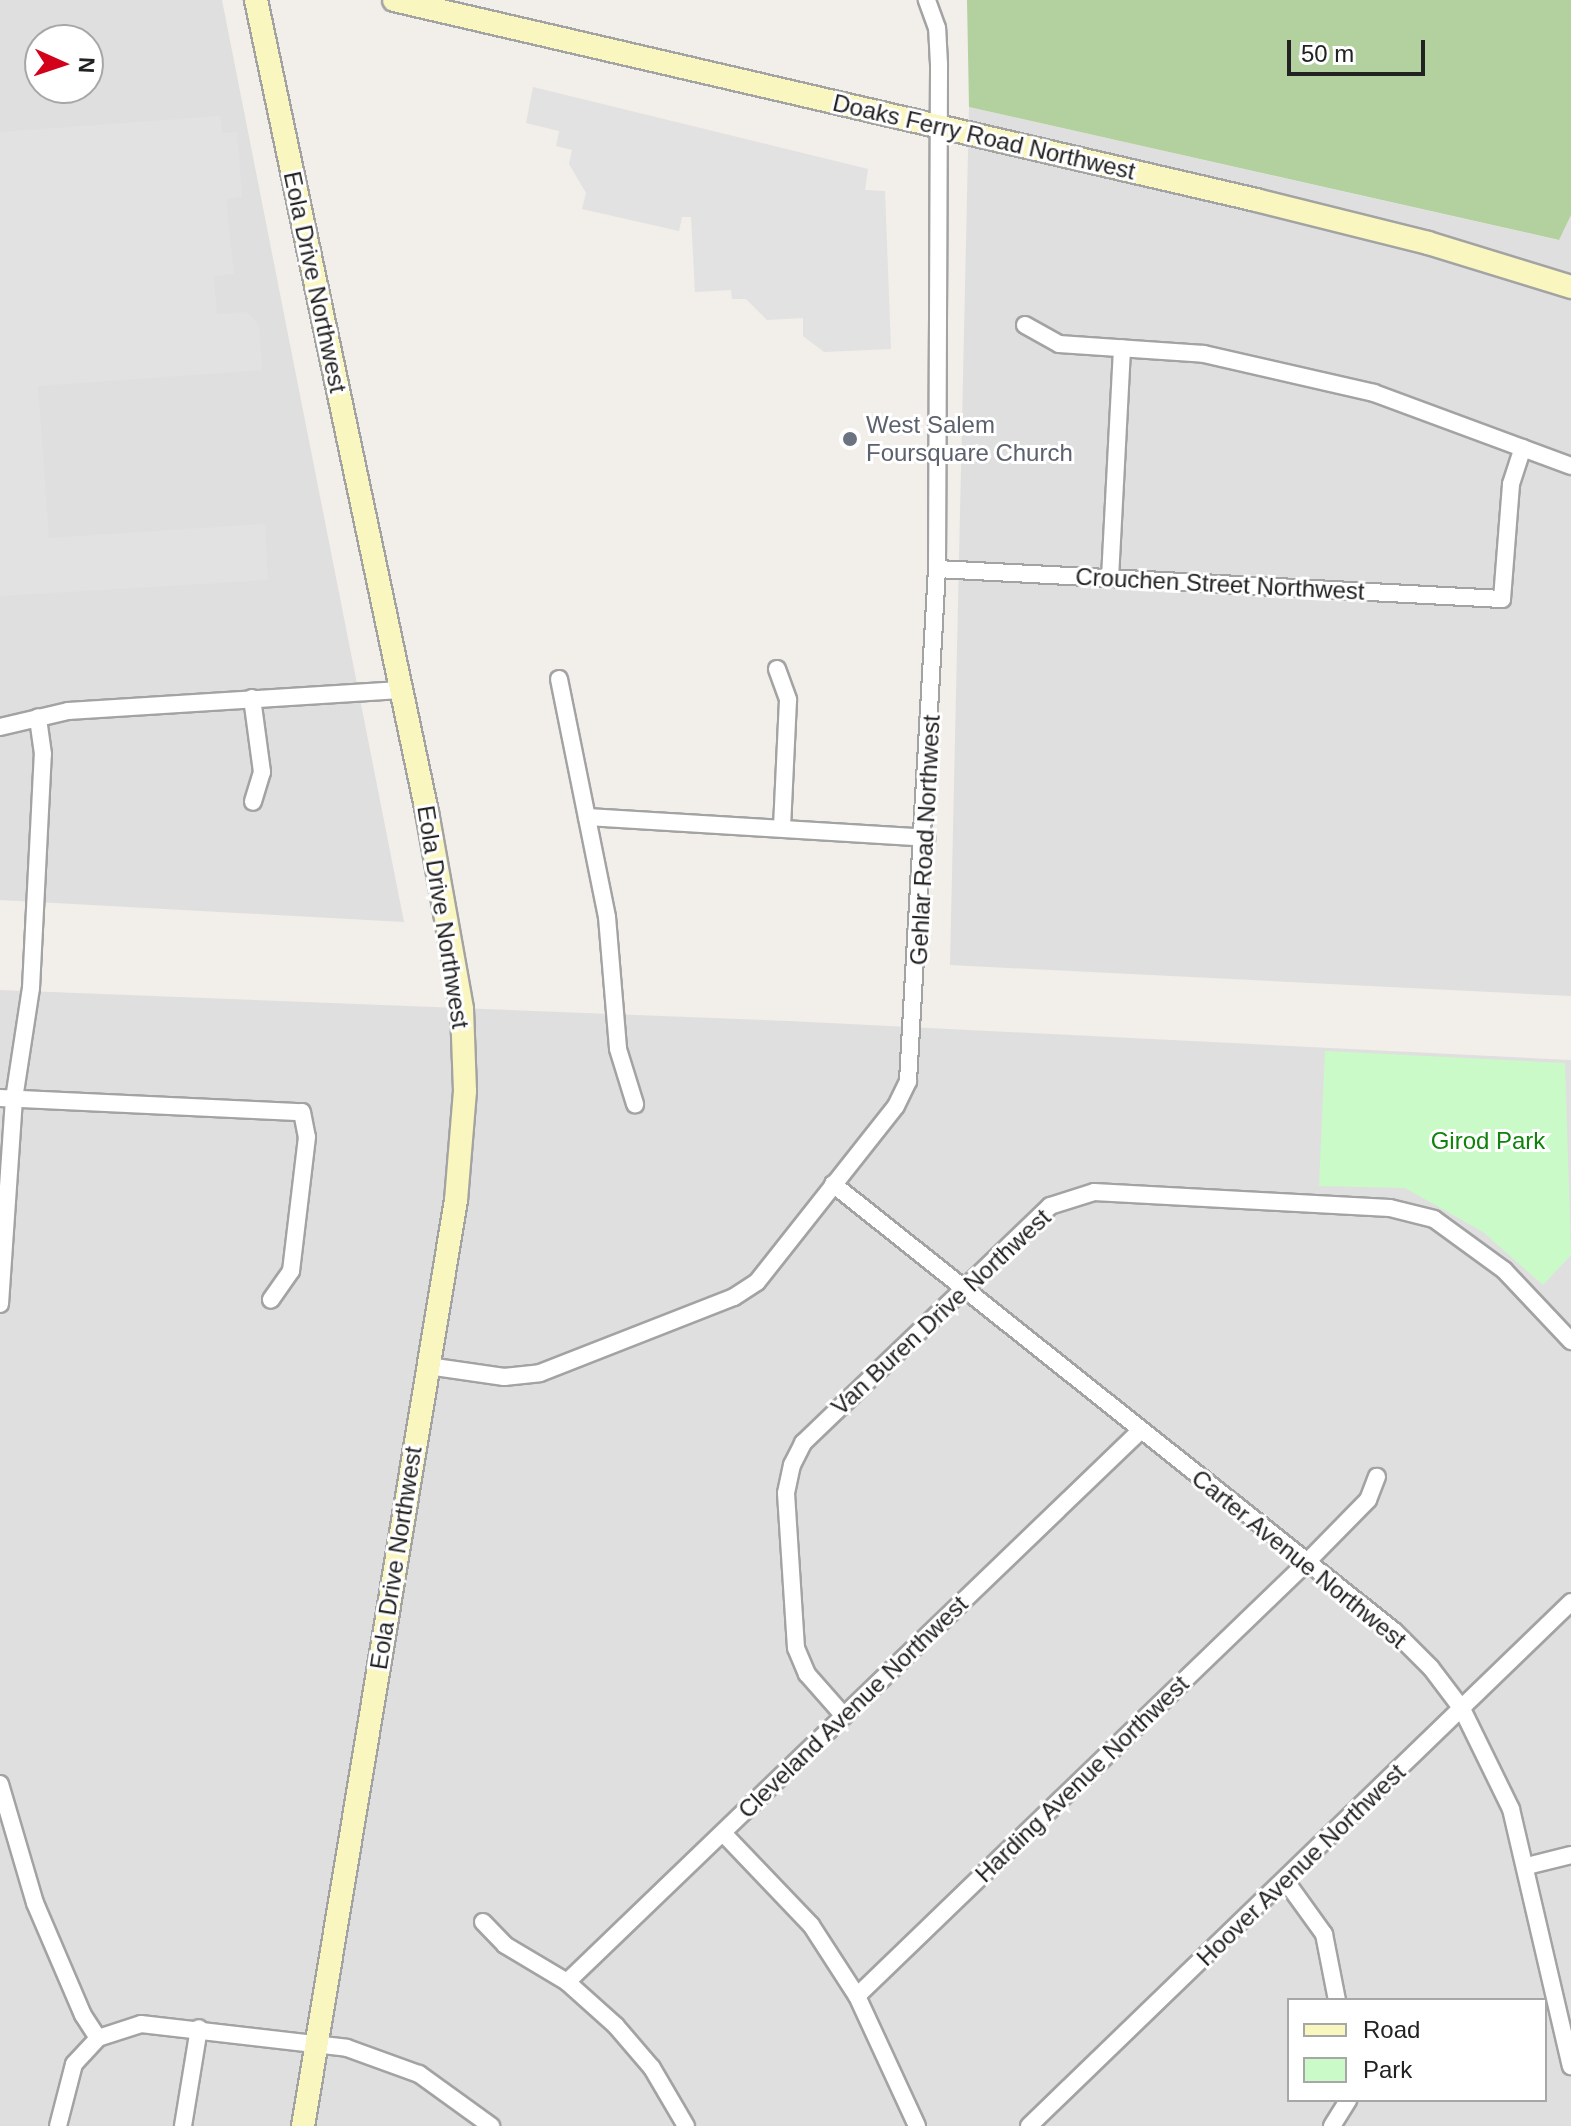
<!DOCTYPE html>
<style>
body{margin:0}
#map{position:relative;width:1571px;height:2126px;overflow:hidden;background:#f2eee9;font-family:Helvetica,sans-serif}
div>[style]{position:absolute}
.residential>*{inset:0;background:#e0dfdf}
.forest>*{inset:0;background:#b3d19e}
.park>*{inset:0;background:#cafac8}
.parking>*{inset:0;background:#e2e2e2}
.roads{filter:drop-shadow(2px 0 #a3a3a3) drop-shadow(-2px 0 #a3a3a3) drop-shadow(0 2px #a3a3a3) drop-shadow(0 -2px #a3a3a3)}
.minor>*{height:16px;margin:-8px;padding:0 8px;transform-origin:8px;border-radius:8px;background:#fff}
.secondary>*{height:22px;margin:-11px;padding:0 11px;transform-origin:11px;border-radius:11px;background:#faf6bf}
.dots>*{width:22px;height:22px;translate:-50% -50%;box-sizing:border-box;border:4px solid #fff;border-radius:50%}
span{translate:-50% -50%;white-space:nowrap;text-align:center;line-height:1.15;-webkit-text-stroke:6px #fff;paint-order:stroke}
.street-label{font-size:24px;color:#222}
.worship-label{font-size:24px;color:#5b616d}
.left{translate:0 -50%;text-align:left}
.park-label{font-size:24px;color:#10830c}
.legend{position:absolute;left:1287px;top:1998px;width:260px;height:104px;box-sizing:border-box;background:#fff;border:2px solid #a7a7a7;margin:0;padding:10px 14px;list-style:none;font-size:24px;color:#222}
.legend li{display:flex;align-items:center;gap:16px;height:40px}
.legend b{width:40px;border:2px solid #a7a7a7}
.north{position:absolute;left:24px;top:24px;width:80px;height:80px;box-sizing:border-box;background:#fff;border:2px solid #a7a7a7;border-radius:50%;rotate:93deg;font-size:22px;font-weight:700;line-height:32px;text-align:center;color:#222}
.north::after{content:'';display:block;margin:auto;width:28px;height:36px;background:#d30119;clip-path:polygon(50% 0,100% 100%,50% 72%,0 100%)}
.scale{position:absolute;left:1287px;top:40px;width:138px;height:36px;box-sizing:border-box;border:4px solid #222;border-top:0;padding-left:10px;font-size:24px;line-height:28px;white-space:nowrap;color:#222;-webkit-text-stroke:6px #fff;paint-order:stroke}
</style>
<div id="map">
<div class="residential">
<i style="clip-path:polygon(evenodd,0 0,222px 0,404px 922px,0 900px,0 0,40px 40px,88px 40px,88px 88px,40px 88px,40px 40px)"></i>
<i style="clip-path:polygon(969px 107px,1558px 240px,1571px 215px,1571px 996px,950px 965px)"></i>
<i style="clip-path:polygon(evenodd,0 990px,789px 1021px,1571px 1060px,1571px 2126px,0 2126px,0 990px,1289px 2000px,1545px 2000px,1545px 2100px,1289px 2100px,1289px 2000px)"></i>
</div>
<div class="forest">
<i style="clip-path:polygon(967px 0,1571px 0,1571px 215px,1559px 240px,969px 107px)"></i>
</div>
<div class="park">
<i style="clip-path:polygon(1325px 1051px,1565px 1063px,1571px 1255px,1543px 1285px,1483px 1232px,1405px 1188px,1319px 1186px)"></i>
</div>
<div class="parking">
<i style="clip-path:polygon(533px 87px,868px 169px,865px 190px,885px 191px,891px 349px,824px 352px,803px 336px,803px 318px,767px 320px,746px 299px,732px 299px,731px 290px,695px 292px,691px 217px,682px 217px,679px 231px,582px 209px,586px 193px,569px 164px,572px 150px,556px 146px,559px 131px,526px 123px)"></i>
<i style="clip-path:polygon(220px 116px,222px 133px,237px 132px,242px 197px,226px 199px,234px 274px,214px 276px,217px 314px,247px 312px,259px 325px,262px 370px,38px 386px,49px 538px,265px 524px,268px 580px,0 596px,0 132px)"></i>
</div>
<div class="roads">
<div class="minor">
<i style="left:1025px;top:325px;width:39px;rotate:29deg"></i>
<i style="left:1059px;top:344px;width:145px;rotate:3.9deg"></i>
<i style="left:1204px;top:354px;width:174px;rotate:12.9deg"></i>
<i style="left:1374px;top:393px;width:210px;rotate:20.3deg"></i>
<i style="left:937px;top:569px;width:566px;rotate:3.04deg"></i>
<i style="left:1502px;top:599px;width:115px;rotate:-85.5deg"></i>
<i style="left:1511px;top:484px;width:38px;rotate:-72deg"></i>
<i style="left:1110px;top:578px;width:230px;rotate:-87deg"></i>
<i style="left:777px;top:669px;width:33px;rotate:70deg"></i>
<i style="left:788px;top:700px;width:128px;rotate:92.7deg"></i>
<i style="left:559px;top:679px;width:243px;rotate:78.6deg"></i>
<i style="left:607px;top:917px;width:132px;rotate:85.2deg"></i>
<i style="left:618px;top:1049px;width:58px;rotate:72.8deg"></i>
<i style="left:252px;top:698px;width:75px;rotate:82.3deg"></i>
<i style="left:262px;top:772px;width:31px;rotate:107deg"></i>
<i style="left:0;top:727px;width:70px;rotate:-13.2deg"></i>
<i style="left:68px;top:711px;width:333px;rotate:-3.6deg"></i>
<i style="left:587px;top:817px;width:340px;rotate:3.5deg"></i>
<i style="left:0;top:1098px;width:302px;rotate:2.7deg"></i>
<i style="left:302px;top:1112px;width:25px;rotate:79deg"></i>
<i style="left:307px;top:1137px;width:135px;rotate:96.8deg"></i>
<i style="left:291px;top:1271px;width:35px;rotate:125deg"></i>
<i style="left:833px;top:1184px;width:717px;rotate:38.55deg"></i>
<i style="left:1394px;top:1631px;width:52px;rotate:45deg"></i>
<i style="left:1431px;top:1668px;width:51px;rotate:52.9deg"></i>
<i style="left:1462px;top:1709px;width:111px;rotate:63.9deg"></i>
<i style="left:1511px;top:1809px;width:264px;rotate:76.9deg"></i>
<i style="left:0;top:1304px;width:205px;rotate:-86.1deg"></i>
<i style="left:14px;top:1099px;width:112px;rotate:-81.3deg"></i>
<i style="left:31px;top:988px;width:234px;rotate:-87.1deg"></i>
<i style="left:43px;top:754px;width:37px;rotate:-98deg"></i>
<i style="left:428px;top:1366px;width:77px;rotate:8.2deg"></i>
<i style="left:504px;top:1377px;width:36px;rotate:-6deg"></i>
<i style="left:540px;top:1373px;width:208px;rotate:-21.4deg"></i>
<i style="left:734px;top:1297px;width:27px;rotate:-33deg"></i>
<i style="left:757px;top:1282px;width:224px;rotate:-51.7deg"></i>
<i style="left:896px;top:1106px;width:28px;rotate:-64deg"></i>
<i style="left:908px;top:1081px;width:513px;rotate:-86.76deg"></i>
<i style="left:937px;top:569px;width:505px;rotate:-89.77deg"></i>
<i style="left:939px;top:64px;width:36px;rotate:-93deg"></i>
<i style="left:937px;top:28px;width:30px;rotate:-110deg"></i>
<i style="left:844px;top:1716px;width:56px;rotate:-131.4deg"></i>
<i style="left:807px;top:1674px;width:28px;rotate:-113deg"></i>
<i style="left:796px;top:1648px;width:155px;rotate:-93.7deg"></i>
<i style="left:786px;top:1493px;width:29px;rotate:-78deg"></i>
<i style="left:792px;top:1465px;width:25px;rotate:-63deg"></i>
<i style="left:803px;top:1443px;width:342px;rotate:-43.8deg"></i>
<i style="left:1050px;top:1206px;width:46px;rotate:-17.7deg"></i>
<i style="left:1094px;top:1192px;width:296px;rotate:3.1deg"></i>
<i style="left:1390px;top:1208px;width:45px;rotate:14deg"></i>
<i style="left:1434px;top:1219px;width:87px;rotate:36.1deg"></i>
<i style="left:1504px;top:1270px;width:98px;rotate:46.7deg"></i>
<i style="left:0;top:1784px;width:124px;rotate:73.6deg"></i>
<i style="left:35px;top:1903px;width:122px;rotate:66.8deg"></i>
<i style="left:83px;top:2015px;width:27px;rotate:57deg"></i>
<i style="left:723px;top:1833px;width:127px;rotate:46.3deg"></i>
<i style="left:811px;top:1925px;width:85px;rotate:57.1deg"></i>
<i style="left:857px;top:1996px;width:143px;rotate:65.2deg"></i>
<i style="left:1527px;top:1866px;width:45px;rotate:-14deg"></i>
<i style="left:1285px;top:1880px;width:67px;rotate:54.2deg"></i>
<i style="left:1324px;top:1934px;width:67px;rotate:78.9deg"></i>
<i style="left:483px;top:1922px;width:32px;rotate:46deg"></i>
<i style="left:505px;top:1945px;width:72px;rotate:30.8deg"></i>
<i style="left:567px;top:1982px;width:66px;rotate:41.9deg"></i>
<i style="left:616px;top:2026px;width:55px;rotate:49.4deg"></i>
<i style="left:652px;top:2068px;width:67px;rotate:59.6deg"></i>
<i style="left:567px;top:1982px;width:794px;rotate:-43.88deg"></i>
<i style="left:857px;top:1996px;width:625px;rotate:-43.96deg"></i>
<i style="left:1307px;top:1562px;width:87px;rotate:-45.5deg"></i>
<i style="left:1368px;top:1500px;width:25px;rotate:-69deg"></i>
<i style="left:58px;top:2126px;width:64px;rotate:-75.5deg"></i>
<i style="left:74px;top:2064px;width:35px;rotate:-47deg"></i>
<i style="left:98px;top:2038px;width:45px;rotate:-18deg"></i>
<i style="left:141px;top:2024px;width:207px;rotate:6.6deg"></i>
<i style="left:347px;top:2048px;width:77px;rotate:19.9deg"></i>
<i style="left:419px;top:2074px;width:89px;rotate:35.8deg"></i>
<i style="left:183px;top:2126px;width:99px;rotate:-80.7deg"></i>
<i style="left:1029px;top:2126px;width:754px;rotate:-44.03deg"></i>
<i style="left:1332px;top:2126px;width:31px;rotate:-58deg"></i>
</div>
<div class="secondary">
<i style="left:256px;top:0;width:830px;rotate:78.11deg"></i>
<i style="left:427px;top:812px;width:200px;rotate:79.9deg"></i>
<i style="left:462px;top:1009px;width:82px;rotate:87.9deg"></i>
<i style="left:465px;top:1091px;width:109px;rotate:94.7deg"></i>
<i style="left:456px;top:1200px;width:939px;rotate:99.38deg"></i>
<i style="left:394px;top:0;width:885px;rotate:13.06deg"></i>
<i style="left:1256px;top:200px;width:177px;rotate:14deg"></i>
<i style="left:1428px;top:243px;width:150px;rotate:17.1deg"></i>
</div>
</div>
<div class="dots">
<i style="left:850px;top:439px;background:#6b7280"></i>
</div>
<div class="street-label">
<span style="left:984px;top:137px;rotate:13deg">Doaks Ferry Road Northwest</span>
<span style="left:315px;top:282px;rotate:78deg">Eola Drive Northwest</span>
<span style="left:1220px;top:584px;rotate:3deg">Crouchen Street Northwest</span>
<span style="left:925px;top:840px;rotate:-87deg">Gehlar Road Northwest</span>
<span style="left:443px;top:917px;rotate:81deg">Eola Drive Northwest</span>
<span style="left:941px;top:1312px;rotate:-43deg">Van Buren Drive Northwest</span>
<span style="left:396px;top:1558px;rotate:-81deg">Eola Drive Northwest</span>
<span style="left:1299px;top:1559px;rotate:39deg">Carter Avenue Northwest</span>
<span style="left:853px;top:1707px;rotate:-44deg">Cleveland Avenue Northwest</span>
<span style="left:1082px;top:1779px;rotate:-44deg">Harding Avenue Northwest</span>
<span style="left:1301px;top:1865px;rotate:-44deg">Hoover Avenue Northwest</span>
</div>
<div class="worship-label">
<span class="left" style="left:866px;top:439px">West Salem<br>Foursquare Church</span>
</div>
<div class="park-label">
<span style="left:1488px;top:1141px">Girod Park</span>
</div>
<ul class="legend">
<li><b style="height:10px;background:#faf6bf"></b>Road</li>
<li><b style="height:22px;background:#cafac8"></b>Park</li>
</ul>
<div class="north">N</div>
<div class="scale">50 m</div>
</div>
